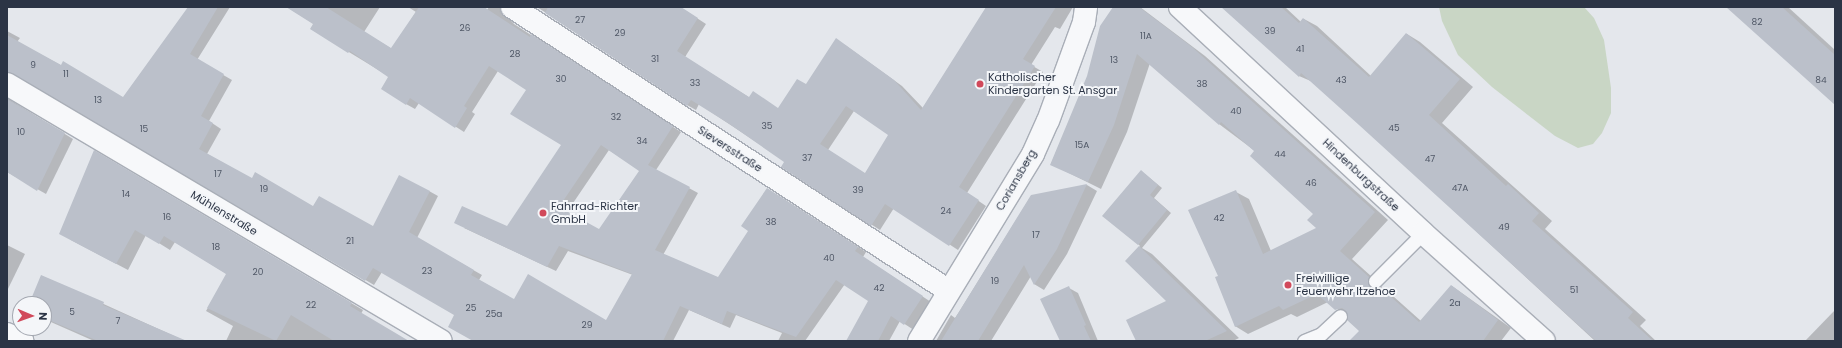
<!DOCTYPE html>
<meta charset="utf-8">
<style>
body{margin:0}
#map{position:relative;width:1842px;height:348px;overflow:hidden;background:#e4e7ec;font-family:Poppins,sans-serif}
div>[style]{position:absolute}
.green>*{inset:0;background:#c9d6c5}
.shadow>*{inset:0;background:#0003}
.building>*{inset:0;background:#bbc0ca}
.roads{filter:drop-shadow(1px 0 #a9aeb7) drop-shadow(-1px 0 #a9aeb7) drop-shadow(0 1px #a9aeb7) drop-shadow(0 -1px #a9aeb7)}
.service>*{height:13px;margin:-6.5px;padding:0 6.5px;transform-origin:6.5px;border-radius:6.5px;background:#f7f8fa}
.minor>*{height:22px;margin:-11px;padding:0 11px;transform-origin:11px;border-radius:11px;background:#f7f8fa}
.dots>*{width:11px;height:11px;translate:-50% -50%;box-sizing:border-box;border:2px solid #f4f6f9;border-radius:50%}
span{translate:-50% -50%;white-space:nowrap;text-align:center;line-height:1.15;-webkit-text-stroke:4px #f4f6f9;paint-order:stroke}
.number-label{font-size:9px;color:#4f5766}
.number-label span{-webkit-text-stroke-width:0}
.poi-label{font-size:11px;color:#2b3445}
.left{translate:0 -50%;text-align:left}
.street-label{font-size:11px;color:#2b3445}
.frame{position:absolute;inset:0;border:8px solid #2b3445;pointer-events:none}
.north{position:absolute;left:12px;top:296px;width:40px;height:40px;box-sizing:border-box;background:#f4f6f9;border:1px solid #a4a8b1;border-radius:50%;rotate:92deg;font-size:11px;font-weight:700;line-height:16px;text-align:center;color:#2b3445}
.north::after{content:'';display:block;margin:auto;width:14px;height:18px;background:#d1495b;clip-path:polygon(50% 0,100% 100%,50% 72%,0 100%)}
</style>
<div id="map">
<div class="green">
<i style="clip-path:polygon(1439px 7px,1584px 7px,1594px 18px,1604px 40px,1611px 88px,1611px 113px,1602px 133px,1593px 144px,1578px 148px,1555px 136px,1492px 87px,1458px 55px,1442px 21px)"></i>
</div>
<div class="shadow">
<i style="clip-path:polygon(evenodd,189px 7px,230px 7px,197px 60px,232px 80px,209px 121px,221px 129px,207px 154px,252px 179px,313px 208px,373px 228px,429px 191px,438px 196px,417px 238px,482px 275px,479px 280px,514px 300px,606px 322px,633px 275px,568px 251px,556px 271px,464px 228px,508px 227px,562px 145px,528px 89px,498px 71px,472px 112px,475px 114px,464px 132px,419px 103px,415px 109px,406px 104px,390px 77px,311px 29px,314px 24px,287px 7px,380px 7px,364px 32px,392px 49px,416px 12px,408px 7px,483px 7px,487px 10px,489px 7px,510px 7px,509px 18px,514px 24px,681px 132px,656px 170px,698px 193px,663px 255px,719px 278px,776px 194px,866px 252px,863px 257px,937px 306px,920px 334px,900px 321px,889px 341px,847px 341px,870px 301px,845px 284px,805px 341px,778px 341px,782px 333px,736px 315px,730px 328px,689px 310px,673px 341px,475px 341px,456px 314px,382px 272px,374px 285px,22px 77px,7px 80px,7px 31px,20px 38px,17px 42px,123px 98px,189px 7px,609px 150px,641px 171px,599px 231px,567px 212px,609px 150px)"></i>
<i style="clip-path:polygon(evenodd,537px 7px,680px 7px,706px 24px,685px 57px,750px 98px,779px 109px,806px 85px,845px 45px,902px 86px,923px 108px,987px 7px,1073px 7px,1060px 29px,1055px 27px,1031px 65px,1043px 72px,967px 193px,986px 206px,958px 250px,894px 208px,880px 230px,782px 167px,786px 162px,699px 104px,696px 110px,687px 105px,537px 7px,854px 111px,890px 135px,865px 174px,828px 150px,854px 111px)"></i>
<i style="clip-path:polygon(1114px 7px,1140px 7px,1205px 56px,1388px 220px,1352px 259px,1381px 285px,1382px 289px,1393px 296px,1421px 321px,1452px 286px,1511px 328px,1501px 341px,1351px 341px,1360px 331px,1347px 316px,1328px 302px,1297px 317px,1291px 314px,1248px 334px,1235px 326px,1220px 276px,1236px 192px,1249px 199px,1271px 251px,1317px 229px,1314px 214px,1255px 151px,1219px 124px,1150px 63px,1127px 132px,1101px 189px,1051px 164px,1088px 77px)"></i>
<i style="clip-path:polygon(1224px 7px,1285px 7px,1301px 22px,1304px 19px,1317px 26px,1371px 76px,1407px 34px,1420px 42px,1473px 87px,1442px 123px,1552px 221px,1545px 229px,1646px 320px,1640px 326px,1656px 341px,1595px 341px,1360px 124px,1313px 82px,1299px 76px)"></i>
<i style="clip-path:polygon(1728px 7px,1788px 7px,1835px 50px,1835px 104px)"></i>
<i style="clip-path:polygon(7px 98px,73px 139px,46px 194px,7px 172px)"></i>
<i style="clip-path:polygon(95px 152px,363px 310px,361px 314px,400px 341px,226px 341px,233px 326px,206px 311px,227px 274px,175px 242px,170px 250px,146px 235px,128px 270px,71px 240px)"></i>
<i style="clip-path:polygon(1145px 174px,1162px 188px,1154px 198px,1171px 213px,1142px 248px,1152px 254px,1239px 338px,1233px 341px,1138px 341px,1168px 301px,1126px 261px,1140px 246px,1138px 244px)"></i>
<i style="clip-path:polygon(1087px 185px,1097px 191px,1067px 254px,1044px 290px,1034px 284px,1031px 276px,991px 341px,936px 341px,951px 315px,955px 318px,959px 312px,1031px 196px)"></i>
<i style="clip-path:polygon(7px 245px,25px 254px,7px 291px)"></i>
<i style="clip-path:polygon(42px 276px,185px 341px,94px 341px,44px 319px,44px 304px,30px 304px)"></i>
<i style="clip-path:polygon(1069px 288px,1078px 293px,1098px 341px,1061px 341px)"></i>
<i style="clip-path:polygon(1835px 310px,1835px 341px,1805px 341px)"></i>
</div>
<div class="building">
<i style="clip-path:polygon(evenodd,188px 7px,218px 7px,190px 54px,224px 74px,201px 116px,213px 123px,199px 149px,252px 178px,255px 172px,313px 206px,319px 196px,373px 226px,399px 175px,430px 191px,409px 232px,474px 270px,471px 275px,514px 299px,528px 274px,606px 320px,632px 274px,559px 246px,547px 267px,454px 223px,462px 206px,507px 226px,561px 145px,510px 114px,526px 90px,489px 66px,464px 106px,467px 108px,455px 128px,410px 98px,406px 105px,381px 89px,388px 77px,350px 51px,348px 53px,310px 29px,313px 24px,286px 7px,326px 7px,391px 48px,419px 7px,484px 7px,530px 37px,531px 34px,673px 126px,648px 165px,690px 187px,655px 250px,718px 277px,748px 231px,741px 226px,767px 188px,858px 247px,855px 251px,923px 296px,904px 325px,891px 316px,878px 341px,846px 341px,868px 301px,836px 280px,796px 337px,727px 311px,722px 324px,680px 306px,663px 341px,473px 341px,448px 327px,454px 315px,373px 268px,365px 281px,7px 72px,7px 35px,61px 65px,63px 61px,123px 97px,188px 7px,601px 145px,639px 171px,599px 229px,559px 207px,601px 145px)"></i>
<i style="clip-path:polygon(evenodd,548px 7px,681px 7px,698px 18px,677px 51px,749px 97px,753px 91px,778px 108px,797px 79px,806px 84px,836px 38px,894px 80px,921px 110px,986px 7px,1056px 7px,1023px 59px,1035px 66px,959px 187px,979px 200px,949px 246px,885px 204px,871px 226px,781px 167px,784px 162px,731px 125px,691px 100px,687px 106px,545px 13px,548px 7px,846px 106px,888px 135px,865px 173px,820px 144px,846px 106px)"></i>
<i style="clip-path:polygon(1113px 7px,1139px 7px,1192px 47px,1375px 212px,1340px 251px,1369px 277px,1370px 287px,1380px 287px,1419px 322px,1451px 285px,1498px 320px,1483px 341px,1349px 341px,1359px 331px,1347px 320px,1346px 311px,1342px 308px,1335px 310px,1317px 294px,1283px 310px,1279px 306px,1235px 327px,1215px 277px,1218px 276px,1188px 210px,1236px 190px,1263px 254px,1316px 228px,1307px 220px,1313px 214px,1250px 156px,1254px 151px,1221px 122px,1219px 125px,1137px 54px,1114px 125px,1088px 182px,1050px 165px,1087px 76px,1100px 26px)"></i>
<i style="clip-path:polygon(1221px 7px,1281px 7px,1299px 23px,1303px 18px,1369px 77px,1406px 33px,1460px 79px,1429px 115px,1506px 186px,1508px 184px,1539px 213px,1532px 221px,1633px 312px,1628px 318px,1653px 341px,1596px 341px,1359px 125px,1301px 73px,1299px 77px)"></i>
<i style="clip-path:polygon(1726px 7px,1782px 7px,1835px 55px,1835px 105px)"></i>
<i style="clip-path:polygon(7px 99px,65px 133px,37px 191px,7px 172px)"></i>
<i style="clip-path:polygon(94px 150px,352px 303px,350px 306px,409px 341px,334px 341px,291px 315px,276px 341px,207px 308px,226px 274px,164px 236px,159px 244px,135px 230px,116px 264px,59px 234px)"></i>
<i style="clip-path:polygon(1141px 170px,1158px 185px,1150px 195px,1167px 210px,1138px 245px,1102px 216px)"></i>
<i style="clip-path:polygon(1087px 184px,1057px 249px,1034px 285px,1024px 265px,978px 341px,941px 341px,1031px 195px)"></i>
<i style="clip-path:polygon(1139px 246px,1191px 296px,1227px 331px,1205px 341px,1136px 341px,1126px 320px,1166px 301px,1125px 261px)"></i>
<i style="clip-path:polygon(41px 275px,104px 302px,103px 305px,187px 341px,98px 341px,44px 318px,44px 304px,29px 304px)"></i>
<i style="clip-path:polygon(1069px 286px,1086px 325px,1084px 326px,1091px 341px,1060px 341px,1040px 299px)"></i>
</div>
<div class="roads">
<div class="service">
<i style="left:1375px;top:281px;width:68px;rotate:-45deg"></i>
<i style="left:1304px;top:341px;width:18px;rotate:-22deg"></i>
<i style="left:1321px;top:334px;width:26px;rotate:-43deg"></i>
</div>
<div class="minor">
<i style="left:512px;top:7px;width:521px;rotate:33.02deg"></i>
<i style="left:1180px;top:7px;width:332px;rotate:42.9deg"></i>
<i style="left:1423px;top:233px;width:162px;rotate:41.8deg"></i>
<i style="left:7px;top:84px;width:504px;rotate:30.63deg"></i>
<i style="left:7px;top:334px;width:17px;rotate:24deg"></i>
<i style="left:919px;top:341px;width:219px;rotate:-58.6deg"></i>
<i style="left:1033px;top:154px;width:36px;rotate:-66deg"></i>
<i style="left:1048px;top:121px;width:105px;rotate:-70deg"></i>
<i style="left:1084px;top:22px;width:15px;rotate:-82deg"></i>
</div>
</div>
<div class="dots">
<i style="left:980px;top:84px;background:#d1495b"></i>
<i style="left:543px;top:213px;background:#d1495b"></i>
<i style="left:1288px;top:285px;background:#d1495b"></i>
</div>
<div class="number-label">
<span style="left:580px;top:20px">27</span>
<span style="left:1757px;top:22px">82</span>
<span style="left:465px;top:28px">26</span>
<span style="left:1270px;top:31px">39</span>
<span style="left:620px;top:33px">29</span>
<span style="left:1146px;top:36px">11A</span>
<span style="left:1300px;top:49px">41</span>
<span style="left:515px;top:54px">28</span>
<span style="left:655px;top:59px">31</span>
<span style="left:1114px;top:60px">13</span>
<span style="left:33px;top:65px">9</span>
<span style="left:66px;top:74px">11</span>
<span style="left:561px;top:79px">30</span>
<span style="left:1341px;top:80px">43</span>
<span style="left:1821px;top:80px">84</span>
<span style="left:695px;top:83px">33</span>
<span style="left:1202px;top:84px">38</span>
<span style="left:98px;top:100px">13</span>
<span style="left:1236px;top:111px">40</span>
<span style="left:616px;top:117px">32</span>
<span style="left:767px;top:126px">35</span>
<span style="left:1394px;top:128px">45</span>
<span style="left:144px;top:129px">15</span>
<span style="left:21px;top:132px">10</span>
<span style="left:642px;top:141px">34</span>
<span style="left:1082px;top:145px">15A</span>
<span style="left:1280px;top:154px">44</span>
<span style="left:807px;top:158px">37</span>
<span style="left:1430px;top:159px">47</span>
<span style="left:218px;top:174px">17</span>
<span style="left:1311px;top:183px">46</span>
<span style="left:1460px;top:188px">47A</span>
<span style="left:264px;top:189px">19</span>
<span style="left:858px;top:190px">39</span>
<span style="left:126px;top:194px">14</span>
<span style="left:946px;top:211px">24</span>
<span style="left:167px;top:217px">16</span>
<span style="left:1219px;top:218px">42</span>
<span style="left:771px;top:222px">38</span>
<span style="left:1504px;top:227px">49</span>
<span style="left:1036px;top:235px">17</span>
<span style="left:350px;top:241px">21</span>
<span style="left:216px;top:247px">18</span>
<span style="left:829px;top:258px">40</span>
<span style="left:427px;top:271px">23</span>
<span style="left:258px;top:272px">20</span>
<span style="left:995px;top:281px">19</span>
<span style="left:879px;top:288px">42</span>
<span style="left:1574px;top:290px">51</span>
<span style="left:1455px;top:303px">2a</span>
<span style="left:311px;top:305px">22</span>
<span style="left:471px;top:308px">25</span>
<span style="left:72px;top:312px">5</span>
<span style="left:494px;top:314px">25a</span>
<span style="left:118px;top:321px">7</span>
<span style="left:587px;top:325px">29</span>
</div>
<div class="poi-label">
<span class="left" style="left:988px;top:84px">Katholischer<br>Kindergarten St. Ansgar</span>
<span class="left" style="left:551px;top:213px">Fahrrad-Richter<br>GmbH</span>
<span class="left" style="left:1296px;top:285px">Freiwillige<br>Feuerwehr Itzehoe</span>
</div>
<div class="street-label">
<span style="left:730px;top:149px;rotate:33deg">Sieversstraße</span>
<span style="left:1361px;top:175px;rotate:43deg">Hindenburgstraße</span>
<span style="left:1016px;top:180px;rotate:-60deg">Coriansberg</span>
<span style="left:224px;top:213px;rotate:31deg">Mühlenstraße</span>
</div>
<div class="frame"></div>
<div class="north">N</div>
</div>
